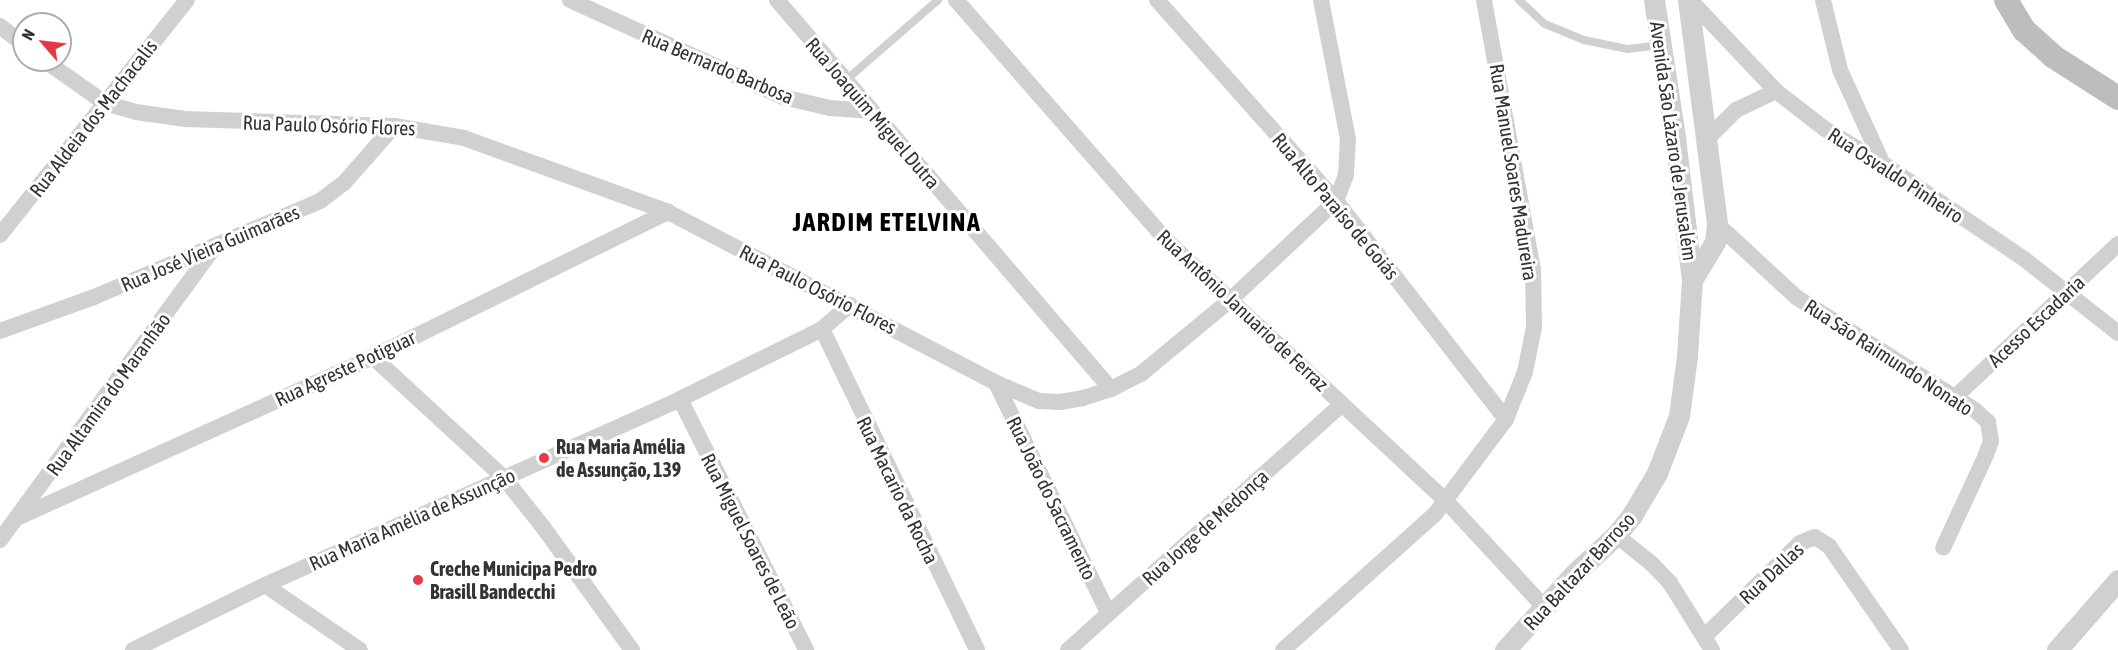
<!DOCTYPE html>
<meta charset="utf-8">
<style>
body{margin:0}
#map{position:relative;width:2118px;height:650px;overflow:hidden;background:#fff;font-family:"Asap Condensed",sans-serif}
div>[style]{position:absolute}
.service>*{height:8px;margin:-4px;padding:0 4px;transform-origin:4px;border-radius:4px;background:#d0d0d0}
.minor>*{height:16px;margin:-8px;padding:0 8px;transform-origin:8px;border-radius:8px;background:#d0d0d0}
.tertiary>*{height:21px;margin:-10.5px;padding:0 10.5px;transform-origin:10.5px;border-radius:10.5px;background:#d0d0d0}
.secondary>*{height:24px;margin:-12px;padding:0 12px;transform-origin:12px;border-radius:12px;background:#bdbdbd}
.dots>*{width:16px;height:16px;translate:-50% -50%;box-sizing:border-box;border:3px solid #fff;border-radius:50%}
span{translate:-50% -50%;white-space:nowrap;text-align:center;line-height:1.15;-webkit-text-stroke:6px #fff;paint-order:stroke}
.street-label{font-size:20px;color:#333}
.poi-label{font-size:20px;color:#333;font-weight:700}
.left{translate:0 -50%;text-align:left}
.district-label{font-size:26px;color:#000;font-weight:700;letter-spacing:1.5px}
.north{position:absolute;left:12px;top:12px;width:60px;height:60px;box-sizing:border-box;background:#fff;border:2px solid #adadad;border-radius:50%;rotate:298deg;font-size:16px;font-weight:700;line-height:24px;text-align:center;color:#333}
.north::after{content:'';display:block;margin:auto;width:21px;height:27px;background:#e63946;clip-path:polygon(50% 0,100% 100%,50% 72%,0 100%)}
</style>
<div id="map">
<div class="service">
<i style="left:1519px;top:0;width:35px;rotate:43deg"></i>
<i style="left:1545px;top:24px;width:42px;rotate:22.3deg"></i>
<i style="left:1584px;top:40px;width:45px;rotate:11.6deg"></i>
<i style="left:1628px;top:49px;width:31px;rotate:-7deg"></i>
<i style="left:846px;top:80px;width:122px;rotate:-41deg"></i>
</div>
<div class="minor">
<i style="left:570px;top:0;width:234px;rotate:24.5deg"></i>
<i style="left:783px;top:97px;width:48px;rotate:13.2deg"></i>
<i style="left:830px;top:108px;width:42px;rotate:4.1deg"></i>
<i style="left:777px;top:0;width:513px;rotate:49.35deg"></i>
<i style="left:956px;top:0;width:319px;rotate:48.8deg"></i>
<i style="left:1166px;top:240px;width:383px;rotate:43deg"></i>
<i style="left:1446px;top:501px;width:144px;rotate:47.2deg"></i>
<i style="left:1157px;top:0;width:269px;rotate:48.3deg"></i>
<i style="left:1336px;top:201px;width:276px;rotate:52.1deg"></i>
<i style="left:1690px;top:0;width:125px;rotate:46.6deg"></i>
<i style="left:1776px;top:91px;width:62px;rotate:37.8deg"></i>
<i style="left:1825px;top:129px;width:66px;rotate:30.8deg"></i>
<i style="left:1882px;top:163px;width:170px;rotate:34deg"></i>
<i style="left:2023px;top:258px;width:121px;rotate:38.3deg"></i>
<i style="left:1823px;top:0;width:72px;rotate:76.3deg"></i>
<i style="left:1840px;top:70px;width:101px;rotate:65.5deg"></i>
<i style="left:0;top:26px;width:31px;rotate:38deg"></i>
<i style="left:44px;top:60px;width:75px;rotate:35.2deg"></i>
<i style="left:105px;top:103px;width:32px;rotate:16deg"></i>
<i style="left:136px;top:112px;width:49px;rotate:8.1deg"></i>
<i style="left:185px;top:119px;width:209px;rotate:1.9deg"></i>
<i style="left:394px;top:126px;width:71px;rotate:9.7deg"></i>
<i style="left:464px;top:138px;width:217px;rotate:19.9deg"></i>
<i style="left:668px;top:212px;width:370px;rotate:27.5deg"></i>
<i style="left:996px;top:383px;width:47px;rotate:22.7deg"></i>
<i style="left:1039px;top:401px;width:21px;rotate:3deg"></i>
<i style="left:1060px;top:402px;width:23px;rotate:-10deg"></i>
<i style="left:1083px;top:398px;width:29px;rotate:-18deg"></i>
<i style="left:1111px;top:389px;width:35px;rotate:-27deg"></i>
<i style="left:1142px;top:373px;width:113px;rotate:-39.6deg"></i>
<i style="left:1229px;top:301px;width:146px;rotate:-43.1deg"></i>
<i style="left:1336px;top:201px;width:28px;rotate:-69deg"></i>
<i style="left:1346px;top:175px;width:36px;rotate:-87deg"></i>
<i style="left:1348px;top:139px;width:142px;rotate:-101deg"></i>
<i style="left:1706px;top:140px;width:42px;rotate:-45deg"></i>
<i style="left:1736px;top:110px;width:44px;rotate:-25.4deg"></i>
<i style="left:1717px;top:224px;width:108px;rotate:42.7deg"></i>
<i style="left:1796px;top:297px;width:213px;rotate:32.3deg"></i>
<i style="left:1976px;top:411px;width:16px;rotate:43deg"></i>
<i style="left:1988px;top:422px;width:19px;rotate:81deg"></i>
<i style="left:1991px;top:441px;width:15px;rotate:110deg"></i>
<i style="left:1986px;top:455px;width:102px;rotate:114.8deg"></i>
<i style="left:0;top:235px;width:300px;rotate:-51.5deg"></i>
<i style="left:822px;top:329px;width:356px;rotate:64.2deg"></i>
<i style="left:0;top:331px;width:100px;rotate:-19.9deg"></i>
<i style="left:94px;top:297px;width:246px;rotate:-23deg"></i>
<i style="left:320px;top:201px;width:30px;rotate:-37deg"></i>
<i style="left:344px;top:183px;width:76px;rotate:-48.7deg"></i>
<i style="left:373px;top:357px;width:178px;rotate:42.7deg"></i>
<i style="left:504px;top:478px;width:63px;rotate:51.5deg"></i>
<i style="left:543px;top:527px;width:152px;rotate:54.1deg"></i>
<i style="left:996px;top:383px;width:256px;rotate:64deg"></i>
<i style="left:1954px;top:398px;width:225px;rotate:-43.2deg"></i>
<i style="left:680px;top:399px;width:281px;rotate:63.3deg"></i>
<i style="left:19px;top:517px;width:388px;rotate:-24.3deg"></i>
<i style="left:373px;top:357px;width:329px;rotate:-26.2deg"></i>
<i style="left:1616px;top:535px;width:45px;rotate:38.7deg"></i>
<i style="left:1651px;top:563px;width:28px;rotate:46deg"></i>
<i style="left:1670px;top:583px;width:79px;rotate:57.9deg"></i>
<i style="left:0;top:540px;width:362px;rotate:-53.8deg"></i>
<i style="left:265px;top:585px;width:115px;rotate:34.4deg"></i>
<i style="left:1704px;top:637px;width:134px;rotate:-44.4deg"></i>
<i style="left:1800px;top:543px;width:16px;rotate:-22deg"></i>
<i style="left:1815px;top:537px;width:17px;rotate:33deg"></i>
<i style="left:1829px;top:546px;width:126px;rotate:55.3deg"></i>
<i style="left:133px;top:650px;width:147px;rotate:-26.2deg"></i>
<i style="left:265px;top:585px;width:455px;rotate:-24.1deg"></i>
<i style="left:680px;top:399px;width:158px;rotate:-26.2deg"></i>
<i style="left:822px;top:329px;width:37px;rotate:-41deg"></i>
<i style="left:1068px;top:650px;width:368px;rotate:-41.9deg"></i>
<i style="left:1283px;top:650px;width:204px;rotate:-41.8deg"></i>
<i style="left:1435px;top:514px;width:119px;rotate:-53.2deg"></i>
<i style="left:1506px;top:419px;width:51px;rotate:-68deg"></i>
<i style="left:1525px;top:372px;width:46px;rotate:-78.7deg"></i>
<i style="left:1534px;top:327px;width:57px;rotate:-91deg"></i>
<i style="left:1533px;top:270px;width:274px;rotate:-100.3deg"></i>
</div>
<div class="tertiary">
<i style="left:1688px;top:0;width:226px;rotate:82.6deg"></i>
<i style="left:1717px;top:224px;width:18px;rotate:96deg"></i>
<i style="left:1715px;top:242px;width:44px;rotate:121.2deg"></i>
<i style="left:1505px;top:650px;width:103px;rotate:-47.8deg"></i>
<i style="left:1574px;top:574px;width:57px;rotate:-42.9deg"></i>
<i style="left:1616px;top:535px;width:26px;rotate:-51deg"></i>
<i style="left:1632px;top:515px;width:49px;rotate:-59.2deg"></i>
<i style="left:1657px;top:473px;width:61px;rotate:-68.9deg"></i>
<i style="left:1679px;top:416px;width:61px;rotate:-82.4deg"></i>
<i style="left:1687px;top:356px;width:76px;rotate:-86.2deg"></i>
<i style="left:1692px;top:280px;width:144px;rotate:-96.8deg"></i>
<i style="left:1675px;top:137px;width:139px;rotate:-98.7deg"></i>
<i style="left:2057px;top:650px;width:93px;rotate:-48.9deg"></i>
</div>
<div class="secondary">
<i style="left:2006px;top:0;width:35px;rotate:59deg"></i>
<i style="left:2024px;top:30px;width:40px;rotate:42deg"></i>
<i style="left:2054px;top:57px;width:76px;rotate:32.6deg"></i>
</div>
<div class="dots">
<i style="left:544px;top:458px;background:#e63946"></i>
<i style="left:418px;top:580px;background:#e63946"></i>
</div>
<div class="street-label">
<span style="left:718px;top:66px;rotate:23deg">Rua Bernardo Barbosa</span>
<span style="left:873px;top:113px;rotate:49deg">Rua Joaquim Miguel Dutra</span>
<span style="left:93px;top:118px;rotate:-52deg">Rua Aldeia dos Machacalis</span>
<span style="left:329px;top:125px;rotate:2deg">Rua Paulo Osório Flores</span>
<span style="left:1674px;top:141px;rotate:82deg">Avenida São Lázaro de Jerusalém</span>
<span style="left:1514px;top:172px;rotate:81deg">Rua Manuel Soares Madureira</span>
<span style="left:1896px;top:175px;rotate:33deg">Rua Osvaldo Pinheiro</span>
<span style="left:1336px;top:206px;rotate:50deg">Rua Alto Paraíso de Goiás</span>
<span style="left:210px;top:248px;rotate:-23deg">Rua José Vieira Guimarães</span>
<span style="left:818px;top:289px;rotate:27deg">Rua Paulo Osório Flores</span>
<span style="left:1243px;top:310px;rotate:43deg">Rua Antônio Januario de Ferraz</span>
<span style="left:2036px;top:321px;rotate:-43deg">Acesso Escadaria</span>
<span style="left:1889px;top:357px;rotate:33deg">Rua São Raimundo Nonato</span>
<span style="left:345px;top:368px;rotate:-25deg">Rua Agreste Potiguar</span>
<span style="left:108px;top:394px;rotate:-54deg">Rua Altamira do Maranhão</span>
<span style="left:898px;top:490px;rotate:64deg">Rua Macario da Rocha</span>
<span style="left:1052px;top:498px;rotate:64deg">Rua João do Sacramento</span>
<span style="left:412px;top:519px;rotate:-24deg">Rua Maria Amélia de Assunção</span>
<span style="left:1205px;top:527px;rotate:-42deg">Rua Jorge de Medonça</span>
<span style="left:751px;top:541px;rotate:63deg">Rua Miguel Soares de Leão</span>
<span style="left:1579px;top:571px;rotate:-47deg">Rua Baltazar Barroso</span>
<span style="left:1771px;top:573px;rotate:-43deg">Rua Dallas</span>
</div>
<div class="poi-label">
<span class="left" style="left:556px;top:458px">Rua Maria Amélia<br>de Assunção, 139</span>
<span class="left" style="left:430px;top:580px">Creche Municipa Pedro<br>Brasill Bandecchi</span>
</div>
<div class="district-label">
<span style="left:887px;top:223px">JARDIM ETELVINA</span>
</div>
<div class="north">N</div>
</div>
